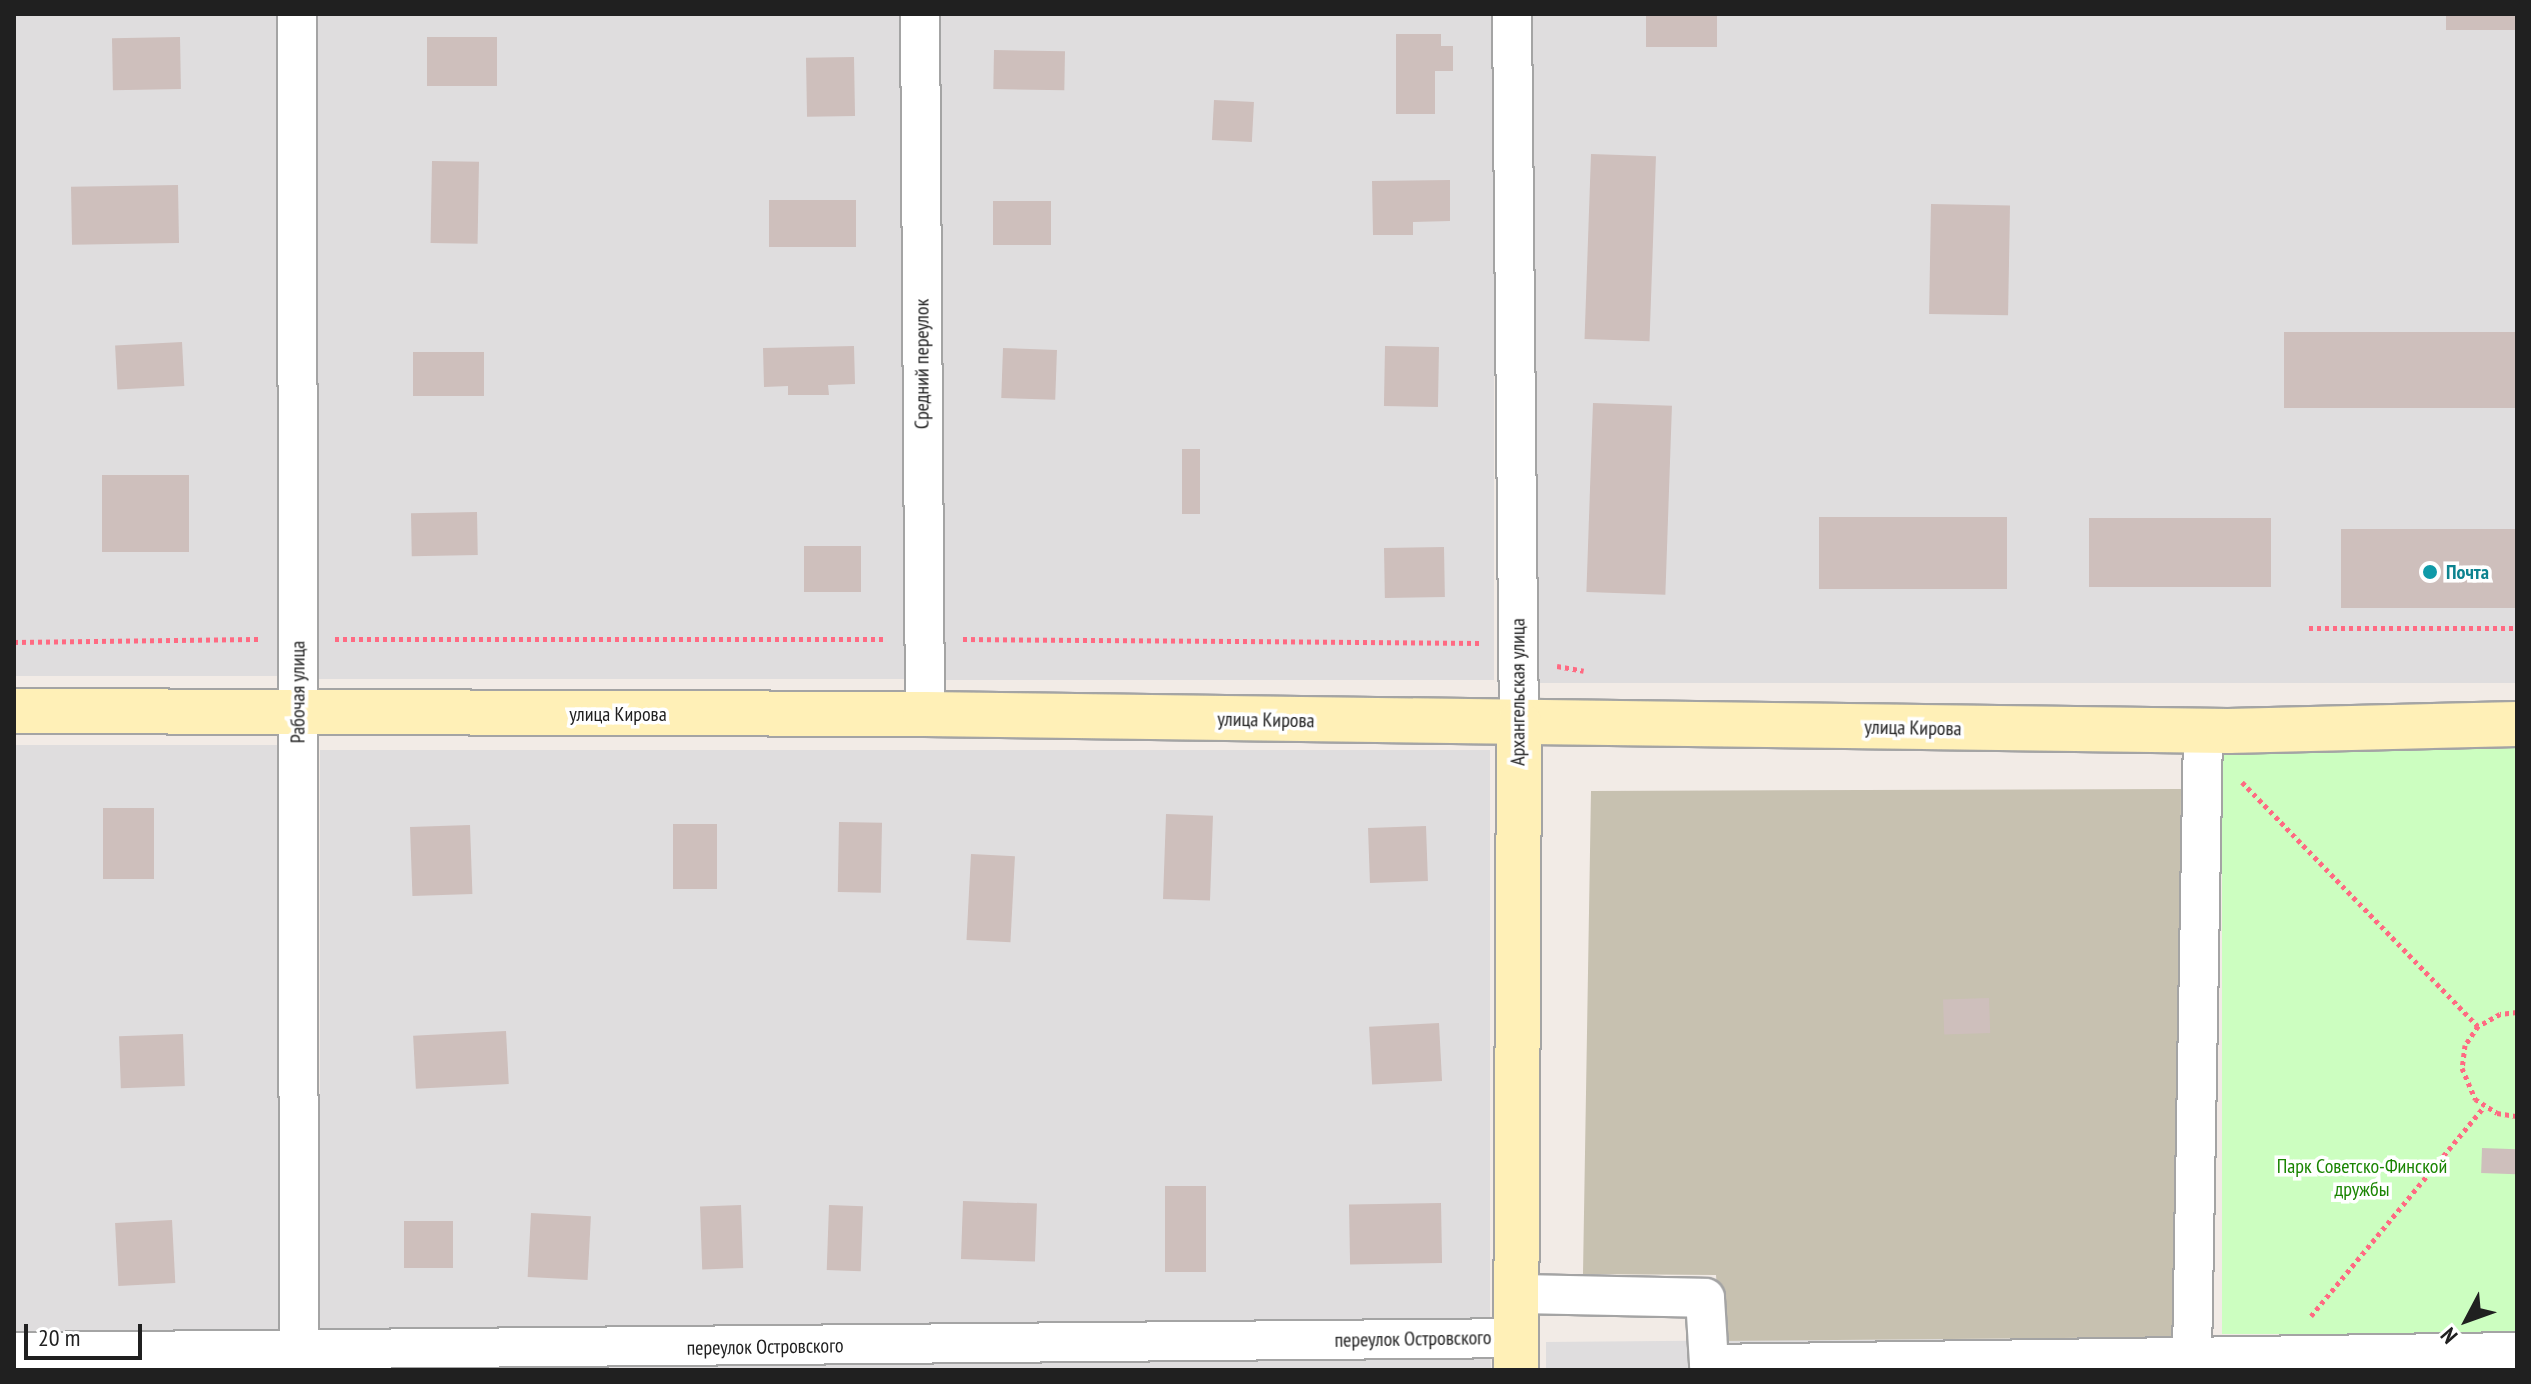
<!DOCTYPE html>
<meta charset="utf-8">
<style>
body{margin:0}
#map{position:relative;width:2531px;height:1384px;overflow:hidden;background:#f2ebe6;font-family:"PT Sans Narrow",sans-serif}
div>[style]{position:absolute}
.residential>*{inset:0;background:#dfddde;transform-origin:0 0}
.construction>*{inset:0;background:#c7c1b0}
.park>*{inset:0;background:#ccfec0;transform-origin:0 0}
.building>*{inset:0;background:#cebfbc;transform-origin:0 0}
.path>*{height:5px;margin-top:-2.5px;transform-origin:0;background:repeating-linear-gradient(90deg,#ff6a82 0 4px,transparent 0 8px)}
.roads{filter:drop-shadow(2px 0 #a4a4a4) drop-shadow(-2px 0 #a4a4a4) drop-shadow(0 2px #a4a4a4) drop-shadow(0 -2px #a4a4a4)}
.street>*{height:38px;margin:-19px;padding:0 19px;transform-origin:19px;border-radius:19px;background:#fff}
.secondary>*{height:44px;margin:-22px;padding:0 22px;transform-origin:22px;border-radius:22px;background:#fff0b7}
.dots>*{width:22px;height:22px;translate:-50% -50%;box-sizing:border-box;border:4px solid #fff;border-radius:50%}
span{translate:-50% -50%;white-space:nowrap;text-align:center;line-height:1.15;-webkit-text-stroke:7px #fff;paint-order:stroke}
.street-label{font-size:20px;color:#202020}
.culture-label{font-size:20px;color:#0d838f;font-weight:700}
.left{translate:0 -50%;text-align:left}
.park-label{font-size:20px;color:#1a8502}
.frame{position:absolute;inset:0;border:16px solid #202020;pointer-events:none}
.north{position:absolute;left:2427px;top:1280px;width:80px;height:80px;-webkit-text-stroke:6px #fff;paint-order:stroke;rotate:229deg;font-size:22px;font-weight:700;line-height:32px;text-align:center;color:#202020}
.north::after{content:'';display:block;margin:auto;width:28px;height:36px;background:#202020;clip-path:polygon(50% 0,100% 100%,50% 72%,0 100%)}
.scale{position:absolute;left:24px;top:1324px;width:118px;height:36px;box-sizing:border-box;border:4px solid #202020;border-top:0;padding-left:10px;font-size:24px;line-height:28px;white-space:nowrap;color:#202020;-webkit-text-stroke:6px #fff;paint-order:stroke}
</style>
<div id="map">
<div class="residential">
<i style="left:14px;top:14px;width:267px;height:662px"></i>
<i style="left:311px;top:14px;width:598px;height:665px"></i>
<i style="left:932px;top:14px;width:562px;height:666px"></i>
<i style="left:1529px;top:14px;width:988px;height:669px"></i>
<i style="left:280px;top:745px;width:596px;height:266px;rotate:90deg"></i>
<i style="left:320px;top:750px;width:1170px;height:592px"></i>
<i style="clip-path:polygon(2517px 1334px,2517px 1370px,1546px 1370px,1546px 1342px)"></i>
<i style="clip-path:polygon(1490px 1352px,1491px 1370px,316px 1370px,316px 1362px)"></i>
</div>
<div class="construction">
<i style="clip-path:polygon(2181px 789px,2179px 1337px,1720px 1341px,1716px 1275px,1583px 1274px,1591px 791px)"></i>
</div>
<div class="park">
<i style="left:2517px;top:745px;width:589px;height:295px;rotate:90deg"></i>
</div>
<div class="building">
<i style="left:1646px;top:14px;width:71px;height:33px"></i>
<i style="left:2446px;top:14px;width:71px;height:16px"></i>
<i style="clip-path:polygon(1396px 34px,1441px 34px,1441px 46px,1453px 46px,1453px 71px,1435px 71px,1435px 114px,1396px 114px)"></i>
<i style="left:180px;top:37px;width:52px;height:68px;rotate:89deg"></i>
<i style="left:427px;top:37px;width:70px;height:49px"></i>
<i style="left:994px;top:50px;width:71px;height:39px;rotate:1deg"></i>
<i style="left:854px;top:57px;width:59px;height:48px;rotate:89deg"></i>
<i style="left:1214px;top:100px;width:40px;height:40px;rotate:3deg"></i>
<i style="left:1591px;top:154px;width:65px;height:185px;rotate:2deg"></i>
<i style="left:432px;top:161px;width:47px;height:82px;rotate:1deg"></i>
<i style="clip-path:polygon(1450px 180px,1450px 221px,1413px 222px,1413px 235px,1373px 235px,1372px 181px)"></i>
<i style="left:178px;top:185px;width:58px;height:107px;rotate:89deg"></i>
<i style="left:856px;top:200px;width:47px;height:87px;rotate:90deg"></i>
<i style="left:993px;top:201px;width:58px;height:44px"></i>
<i style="left:1931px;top:204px;width:79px;height:110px;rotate:1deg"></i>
<i style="left:2517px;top:332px;width:76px;height:233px;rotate:90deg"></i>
<i style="left:182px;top:342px;width:44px;height:67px;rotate:87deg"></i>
<i style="clip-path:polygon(854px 346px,855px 384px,828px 385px,829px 395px,788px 395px,788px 386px,764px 387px,763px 348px)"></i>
<i style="left:1385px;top:346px;width:54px;height:60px;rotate:1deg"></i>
<i style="left:1003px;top:348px;width:54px;height:50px;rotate:2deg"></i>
<i style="left:413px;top:352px;width:71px;height:44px"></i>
<i style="left:1593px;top:403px;width:79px;height:189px;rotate:2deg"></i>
<i style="left:1182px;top:449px;width:18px;height:65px"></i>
<i style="left:102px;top:475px;width:87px;height:77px"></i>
<i style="left:477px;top:512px;width:43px;height:66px;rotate:89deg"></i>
<i style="left:2007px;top:517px;width:72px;height:188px;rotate:90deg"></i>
<i style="left:2271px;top:518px;width:69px;height:182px;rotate:90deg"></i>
<i style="left:2517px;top:529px;width:79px;height:176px;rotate:90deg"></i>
<i style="left:861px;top:546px;width:46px;height:57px;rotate:90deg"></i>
<i style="left:1444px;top:547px;width:50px;height:60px;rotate:89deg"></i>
<i style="left:154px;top:808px;width:71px;height:51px;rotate:90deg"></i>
<i style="left:1166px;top:814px;width:47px;height:85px;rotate:2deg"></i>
<i style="left:839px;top:822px;width:43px;height:70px;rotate:1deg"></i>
<i style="left:673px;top:824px;width:44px;height:65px"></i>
<i style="left:470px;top:825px;width:69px;height:60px;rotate:88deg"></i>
<i style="left:1426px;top:826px;width:55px;height:58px;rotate:88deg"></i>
<i style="left:971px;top:854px;width:44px;height:86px;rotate:3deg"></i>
<i style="left:1989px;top:998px;width:35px;height:46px;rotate:88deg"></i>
<i style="left:1439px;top:1023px;width:58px;height:70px;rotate:87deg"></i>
<i style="left:506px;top:1031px;width:53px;height:93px;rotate:87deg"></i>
<i style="left:183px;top:1034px;width:52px;height:64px;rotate:88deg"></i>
<i style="left:2482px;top:1148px;width:35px;height:25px;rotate:2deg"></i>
<i style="left:1165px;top:1186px;width:41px;height:86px"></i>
<i style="left:963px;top:1201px;width:74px;height:58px;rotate:2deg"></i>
<i style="left:1441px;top:1203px;width:60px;height:92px;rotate:89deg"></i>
<i style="left:741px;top:1205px;width:63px;height:41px;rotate:88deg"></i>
<i style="left:829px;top:1205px;width:34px;height:65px;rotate:2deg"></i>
<i style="left:531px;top:1213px;width:60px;height:64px;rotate:3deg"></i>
<i style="left:172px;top:1220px;width:63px;height:57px;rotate:87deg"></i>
<i style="left:404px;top:1221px;width:49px;height:47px"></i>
</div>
<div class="path">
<i style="left:2309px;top:628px;width:208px"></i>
<i style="left:335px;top:639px;width:550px"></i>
<i style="left:963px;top:639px;width:518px;rotate:0.44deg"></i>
<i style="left:14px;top:642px;width:247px;rotate:-0.7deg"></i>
<i style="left:1557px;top:666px;width:27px;rotate:10deg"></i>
<i style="left:2242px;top:782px;width:339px;rotate:46deg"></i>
<i style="left:2517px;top:1012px;width:17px;rotate:173deg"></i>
<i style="left:2500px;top:1014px;width:25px;rotate:151deg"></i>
<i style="left:2478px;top:1026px;width:23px;rotate:124deg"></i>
<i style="left:2465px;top:1045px;width:23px;rotate:97deg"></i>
<i style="left:2462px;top:1068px;width:34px;rotate:67deg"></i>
<i style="left:2475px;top:1099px;width:26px;rotate:32deg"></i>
<i style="left:2497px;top:1113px;width:20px;rotate:9deg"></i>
<i style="left:2311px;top:1316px;width:271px;rotate:-50.4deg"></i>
</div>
<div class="roads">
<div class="street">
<i style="left:297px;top:14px;width:1356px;rotate:89.92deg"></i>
<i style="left:920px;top:14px;width:700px;rotate:89.59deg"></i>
<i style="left:1512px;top:14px;width:710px;rotate:89.44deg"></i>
<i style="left:1516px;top:1294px;width:189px;rotate:1.2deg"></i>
<i style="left:1705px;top:1298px;width:66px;rotate:86.5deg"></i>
<i style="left:1709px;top:1364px;width:808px;rotate:-0.85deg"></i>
<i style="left:14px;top:1352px;width:1502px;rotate:-0.53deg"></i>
<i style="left:2192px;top:1356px;width:625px;rotate:-88.99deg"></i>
</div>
<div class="secondary">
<i style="left:14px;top:711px;width:911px;rotate:0.19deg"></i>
<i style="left:925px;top:714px;width:1303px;rotate:0.75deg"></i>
<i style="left:2228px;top:731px;width:289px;rotate:-1.4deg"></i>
<i style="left:1516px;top:1370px;width:646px;rotate:-89.73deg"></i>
</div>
</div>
<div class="dots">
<i style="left:2430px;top:572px;background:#0f9aa8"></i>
</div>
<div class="street-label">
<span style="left:922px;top:364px;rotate:-90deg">Средний переулок</span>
<span style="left:298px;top:692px;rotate:-90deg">Рабочая улица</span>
<span style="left:1518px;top:692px;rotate:-90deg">Архангельская улица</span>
<span style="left:618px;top:714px">улица Кирова</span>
<span style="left:1266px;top:720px;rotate:1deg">улица Кирова</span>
<span style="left:1913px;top:728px;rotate:1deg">улица Кирова</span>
<span style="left:1413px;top:1339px;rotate:-1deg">переулок Островского</span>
<span style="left:765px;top:1347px;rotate:-1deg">переулок Островского</span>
</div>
<div class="culture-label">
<span class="left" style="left:2446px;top:572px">Почта</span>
</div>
<div class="park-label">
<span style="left:2362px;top:1178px">Парк Советско-Финской<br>дружбы</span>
</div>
<div class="frame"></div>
<div class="north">N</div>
<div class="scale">20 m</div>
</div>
